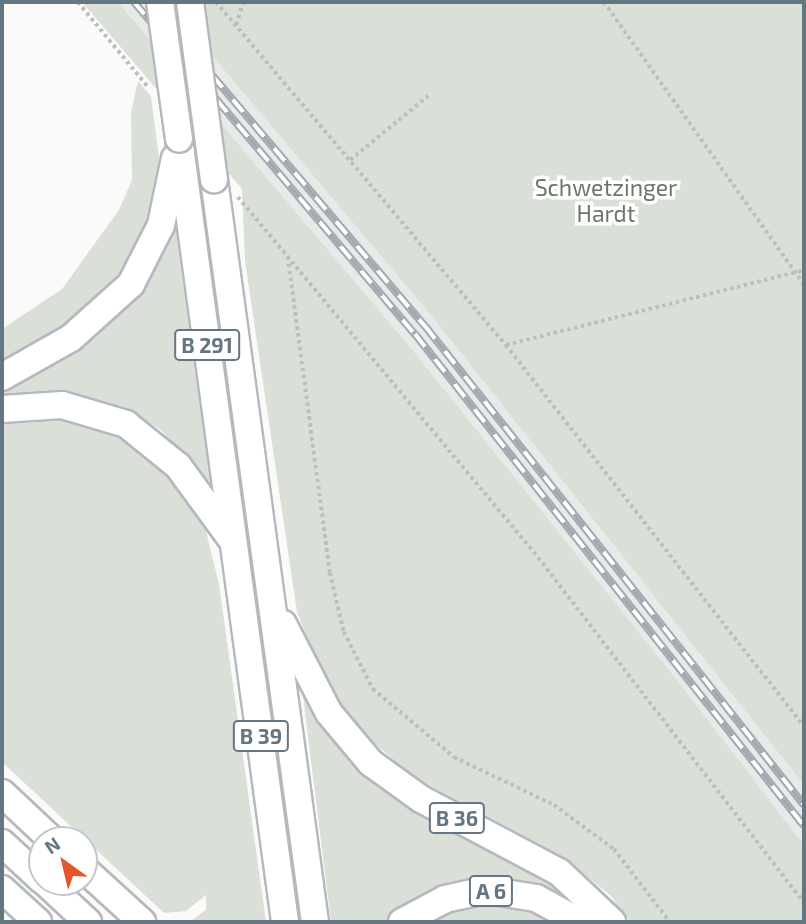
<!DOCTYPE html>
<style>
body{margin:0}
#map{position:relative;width:806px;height:924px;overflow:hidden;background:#fafaf8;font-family:"Exo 2",sans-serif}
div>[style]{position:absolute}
.built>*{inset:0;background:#e8e9e9}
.green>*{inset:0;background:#dadfd7}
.path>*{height:3.5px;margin-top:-1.75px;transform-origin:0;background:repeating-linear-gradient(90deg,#bbbfc2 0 3.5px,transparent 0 7px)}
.roads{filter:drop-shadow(2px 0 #b4b9bd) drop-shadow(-2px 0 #b4b9bd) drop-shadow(0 2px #b4b9bd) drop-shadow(0 -2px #b4b9bd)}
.highway>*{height:26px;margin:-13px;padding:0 13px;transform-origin:13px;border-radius:13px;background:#fff}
.rail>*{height:8px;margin-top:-4px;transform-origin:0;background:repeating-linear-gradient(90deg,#fff 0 16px,#a2aab0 0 32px);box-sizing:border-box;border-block:2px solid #a2aab0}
.bridges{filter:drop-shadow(2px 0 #b4b9bd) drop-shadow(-2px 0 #b4b9bd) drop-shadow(0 2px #b4b9bd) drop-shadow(0 -2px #b4b9bd)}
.highway-bridge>*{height:26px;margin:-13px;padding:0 13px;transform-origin:13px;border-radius:13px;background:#fff}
span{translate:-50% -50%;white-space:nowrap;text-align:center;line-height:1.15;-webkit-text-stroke:7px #fff;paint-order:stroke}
.shield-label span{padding:2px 5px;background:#fff;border:2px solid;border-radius:5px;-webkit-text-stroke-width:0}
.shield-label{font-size:21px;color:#657683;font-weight:700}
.park-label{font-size:23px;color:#687a64}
.frame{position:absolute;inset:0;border:4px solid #657683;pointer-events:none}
.north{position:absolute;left:28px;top:826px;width:70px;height:70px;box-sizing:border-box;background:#fff;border:2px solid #c1c8cd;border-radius:50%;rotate:326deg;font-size:19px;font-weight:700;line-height:28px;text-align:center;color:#657683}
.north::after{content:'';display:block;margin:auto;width:24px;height:32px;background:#e4572e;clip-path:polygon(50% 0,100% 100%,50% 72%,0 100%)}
</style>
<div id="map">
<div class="built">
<i style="clip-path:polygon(118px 2px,167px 2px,434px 319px,804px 785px,804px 845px,406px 342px)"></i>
</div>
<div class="green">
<i style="clip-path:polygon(82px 2px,118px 2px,406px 342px,669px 670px,804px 845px,804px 922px,630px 922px,611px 896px,562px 856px,412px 776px,357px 728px,321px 674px,297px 612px,245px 261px,242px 189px)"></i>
<i style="clip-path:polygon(167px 2px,804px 2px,804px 785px,434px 319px)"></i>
<i style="clip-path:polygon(138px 81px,151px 96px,160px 167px,144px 247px,95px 310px,2px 368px,2px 329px,62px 289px,119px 210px,132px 180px,131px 112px)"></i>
<i style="clip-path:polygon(191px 154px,202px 166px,258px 611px,254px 611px)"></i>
<i style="clip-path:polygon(174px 215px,210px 482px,209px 483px,161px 430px,121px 407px,62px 394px,2px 401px,2px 386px,48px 361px)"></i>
<i style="clip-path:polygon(82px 416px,151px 450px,205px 527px,219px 584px,266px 922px,189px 922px,206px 910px,206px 895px,186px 911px,164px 913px,2px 762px,2px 418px)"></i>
<i style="clip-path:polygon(302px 688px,315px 710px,533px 863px,601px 922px,442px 888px,383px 922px,331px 922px)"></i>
<i style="clip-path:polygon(511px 899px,566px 922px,414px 922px,436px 910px)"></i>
</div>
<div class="path">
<i style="left:78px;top:2px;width:112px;rotate:50.5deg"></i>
<i style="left:216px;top:2px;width:449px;rotate:49.8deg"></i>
<i style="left:506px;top:345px;width:484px;rotate:52deg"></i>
<i style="left:604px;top:2px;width:346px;rotate:54.7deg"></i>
<i style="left:236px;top:25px;width:24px;rotate:-73deg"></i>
<i style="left:350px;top:160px;width:101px;rotate:-39.4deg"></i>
<i style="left:238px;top:197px;width:462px;rotate:50.2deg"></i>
<i style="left:534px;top:552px;width:442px;rotate:52.4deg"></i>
<i style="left:288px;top:257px;width:319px;rotate:82.4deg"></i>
<i style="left:330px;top:573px;width:61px;rotate:76.7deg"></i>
<i style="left:344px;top:632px;width:64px;rotate:63deg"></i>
<i style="left:373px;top:689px;width:106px;rotate:40deg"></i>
<i style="left:454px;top:757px;width:111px;rotate:25.6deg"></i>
<i style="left:554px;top:805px;width:74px;rotate:36.3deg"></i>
<i style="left:614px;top:849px;width:92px;rotate:52.5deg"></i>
<i style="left:506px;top:345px;width:307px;rotate:-14.1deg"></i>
</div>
<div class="roads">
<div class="highway">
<i style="left:179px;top:139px;width:790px;rotate:82.29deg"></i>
<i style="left:214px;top:179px;width:750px;rotate:82.26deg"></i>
<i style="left:2px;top:377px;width:79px;rotate:-29.5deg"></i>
<i style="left:71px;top:338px;width:81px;rotate:-42deg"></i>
<i style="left:131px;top:284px;width:66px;rotate:-63deg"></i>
<i style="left:161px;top:225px;width:68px;rotate:-78.2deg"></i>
<i style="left:2px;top:409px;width:60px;rotate:-3.8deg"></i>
<i style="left:62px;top:405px;width:67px;rotate:16.5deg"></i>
<i style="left:126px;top:424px;width:67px;rotate:38.9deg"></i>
<i style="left:178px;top:466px;width:88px;rotate:53.8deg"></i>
<i style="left:283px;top:624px;width:100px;rotate:62.7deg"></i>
<i style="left:329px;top:713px;width:65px;rotate:50deg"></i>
<i style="left:371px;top:763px;width:62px;rotate:35.8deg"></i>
<i style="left:421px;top:799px;width:156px;rotate:27.9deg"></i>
<i style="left:559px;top:872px;width:73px;rotate:43.3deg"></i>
<i style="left:2px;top:793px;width:69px;rotate:43.2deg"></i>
<i style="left:2px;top:843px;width:54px;rotate:42.8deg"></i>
<i style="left:84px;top:869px;width:79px;rotate:42.4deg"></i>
<i style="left:45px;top:882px;width:59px;rotate:42.9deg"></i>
<i style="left:2px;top:889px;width:49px;rotate:42.5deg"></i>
<i style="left:402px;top:922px;width:49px;rotate:-28.1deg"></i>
<i style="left:445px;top:899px;width:42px;rotate:-12.4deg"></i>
<i style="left:486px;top:890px;width:51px;rotate:9.1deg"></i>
<i style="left:536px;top:898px;width:50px;rotate:28.6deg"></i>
</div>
</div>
<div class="rail">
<i style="left:134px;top:2px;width:435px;rotate:49.8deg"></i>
<i style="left:415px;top:334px;width:627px;rotate:51.67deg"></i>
<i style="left:150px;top:2px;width:425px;rotate:49.7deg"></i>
<i style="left:425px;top:326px;width:611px;rotate:51.65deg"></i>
</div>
<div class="bridges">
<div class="highway-bridge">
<i style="left:160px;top:2px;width:138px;rotate:82.1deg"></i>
<i style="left:190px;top:2px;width:179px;rotate:82.3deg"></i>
</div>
</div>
<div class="shield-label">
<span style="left:207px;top:345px">B 291</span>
<span style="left:261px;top:736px">B 39</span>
<span style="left:457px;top:818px">B 36</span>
<span style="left:491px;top:891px">A 6</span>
</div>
<div class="park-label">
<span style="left:606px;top:200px">Schwetzinger<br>Hardt</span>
</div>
<div class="frame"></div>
<div class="north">N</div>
</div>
